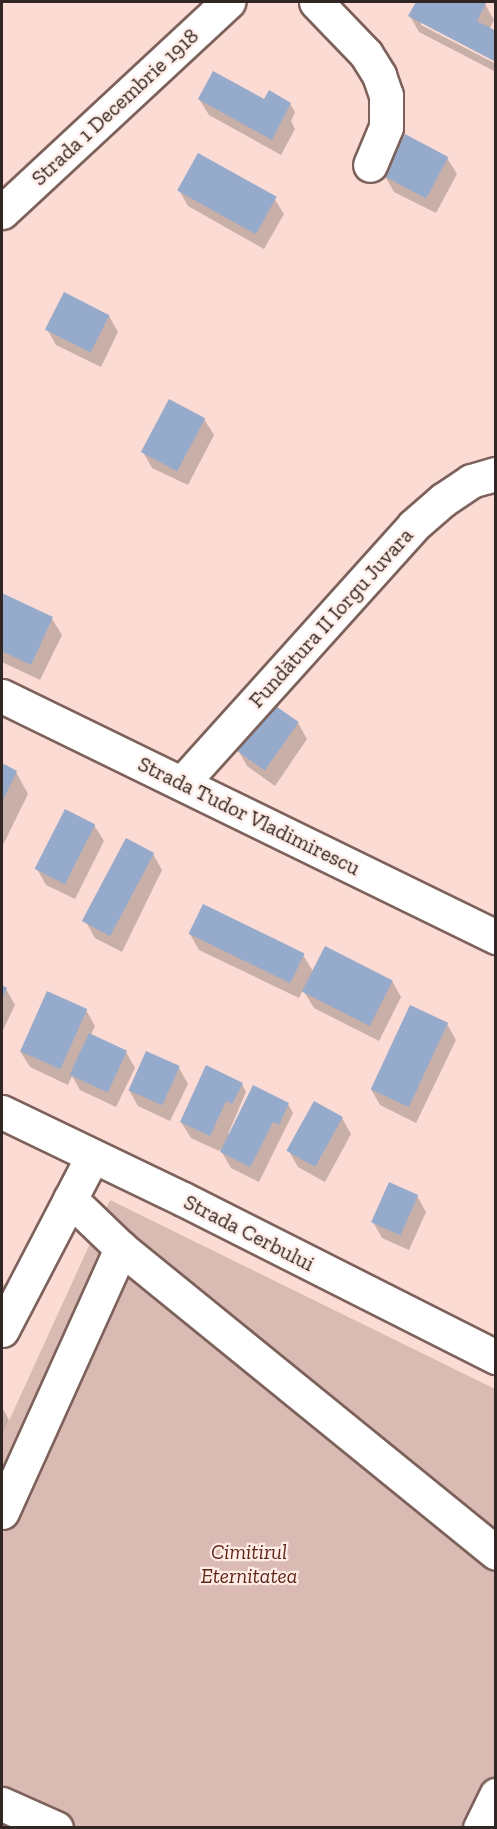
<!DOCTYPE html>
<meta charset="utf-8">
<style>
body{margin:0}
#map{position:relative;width:497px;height:1829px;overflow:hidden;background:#fbdbd3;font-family:"Zilla Slab",serif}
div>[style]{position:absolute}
.green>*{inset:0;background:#dabbb3}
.shadow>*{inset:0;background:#0003}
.building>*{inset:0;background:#96aacc;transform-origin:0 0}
.roads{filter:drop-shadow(2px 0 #7d625b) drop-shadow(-2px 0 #7d625b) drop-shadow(0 2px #7d625b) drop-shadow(0 -2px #7d625b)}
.minor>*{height:33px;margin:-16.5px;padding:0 16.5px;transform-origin:16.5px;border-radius:16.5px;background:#fff}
.major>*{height:33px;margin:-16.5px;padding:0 16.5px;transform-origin:16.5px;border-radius:16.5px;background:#fff}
span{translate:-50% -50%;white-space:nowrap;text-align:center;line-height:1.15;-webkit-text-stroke:4.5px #ffece6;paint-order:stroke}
.street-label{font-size:21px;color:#312623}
.park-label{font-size:21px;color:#5e2718;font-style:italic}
.frame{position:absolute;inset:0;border:3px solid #312623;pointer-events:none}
</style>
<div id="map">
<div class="green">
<i style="clip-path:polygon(110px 1200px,495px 1389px,495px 1827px,2px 1828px,2px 1436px)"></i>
</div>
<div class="shadow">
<i style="clip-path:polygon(417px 2px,485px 4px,494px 20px,489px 30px,421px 21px,421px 25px,496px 64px,496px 72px,419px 32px,410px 16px)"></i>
<i style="clip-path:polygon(199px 99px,290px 104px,295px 112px,291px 121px,295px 129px,281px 155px,209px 115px)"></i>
<i style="clip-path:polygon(447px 158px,457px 174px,436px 213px,394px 192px,385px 176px)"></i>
<i style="clip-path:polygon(179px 190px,274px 198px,284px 214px,264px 249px,188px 206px)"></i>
<i style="clip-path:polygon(109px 316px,118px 332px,101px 367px,56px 345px,47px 329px)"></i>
<i style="clip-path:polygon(204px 419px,214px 435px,188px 485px,152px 468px,143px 452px)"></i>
<i style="clip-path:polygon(2px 595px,52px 619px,62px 635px,40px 680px,2px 662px)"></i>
<i style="clip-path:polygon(298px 723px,307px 739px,275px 786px,247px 766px,238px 750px)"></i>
<i style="clip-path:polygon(2px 764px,16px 772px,28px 794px,2px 847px)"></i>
<i style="clip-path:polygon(94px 825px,104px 841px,75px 899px,46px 885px,37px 869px)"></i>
<i style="clip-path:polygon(153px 854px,162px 870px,122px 952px,95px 938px,86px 922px)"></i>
<i style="clip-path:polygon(190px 934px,303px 955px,314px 973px,392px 981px,401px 997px,379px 1041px,314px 1008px,303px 990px,299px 998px,199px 950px)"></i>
<i style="clip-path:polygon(2px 987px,6px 989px,15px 1005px,2px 1032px)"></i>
<i style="clip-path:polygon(86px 1010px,95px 1026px,91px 1035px,126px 1052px,135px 1068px,116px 1107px,80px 1090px,72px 1076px,68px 1085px,30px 1067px,20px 1051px)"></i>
<i style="clip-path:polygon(447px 1024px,456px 1040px,416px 1123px,380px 1105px,371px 1089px)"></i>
<i style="clip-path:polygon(179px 1068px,188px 1084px,170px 1121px,138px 1106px,129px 1090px)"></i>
<i style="clip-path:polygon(242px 1084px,246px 1092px,228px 1134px,230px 1135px,288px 1104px,293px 1113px,259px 1182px,231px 1168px,220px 1149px,219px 1151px,191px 1138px,181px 1122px)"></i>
<i style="clip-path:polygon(342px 1118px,351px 1134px,325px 1182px,298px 1167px,289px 1151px)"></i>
<i style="clip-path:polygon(417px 1196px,426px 1212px,409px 1250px,382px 1238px,373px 1222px)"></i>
<i style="clip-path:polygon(2px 1281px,10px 1297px,2px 1315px)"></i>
<i style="clip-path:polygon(2px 1407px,9px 1420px,2px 1436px)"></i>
</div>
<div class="building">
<i style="clip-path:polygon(416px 2px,486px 3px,477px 21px,496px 31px,496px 62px,408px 16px)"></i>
<i style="clip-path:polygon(213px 71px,264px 99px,269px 90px,291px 103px,272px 140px,198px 99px)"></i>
<i style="left:405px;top:134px;width:49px;height:47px;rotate:28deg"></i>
<i style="left:198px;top:153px;width:90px;height:43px;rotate:29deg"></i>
<i style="left:64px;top:292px;width:51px;height:42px;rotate:27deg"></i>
<i style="left:169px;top:399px;width:41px;height:60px;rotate:28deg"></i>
<i style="clip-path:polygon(2px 593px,53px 617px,31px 665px,2px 651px)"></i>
<i style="left:270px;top:702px;width:35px;height:59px;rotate:35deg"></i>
<i style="clip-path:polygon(2px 763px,17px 771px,2px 802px)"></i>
<i style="left:65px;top:809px;width:34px;height:67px;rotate:27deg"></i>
<i style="left:126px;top:838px;width:32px;height:94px;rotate:28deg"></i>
<i style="left:203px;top:904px;width:113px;height:33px;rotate:26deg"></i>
<i style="left:325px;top:946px;width:76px;height:51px;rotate:27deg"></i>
<i style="clip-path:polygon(2px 985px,7px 988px,2px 999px)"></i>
<i style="left:47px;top:991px;width:44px;height:66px;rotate:24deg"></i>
<i style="left:410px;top:1005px;width:42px;height:93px;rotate:25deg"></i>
<i style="left:89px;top:1033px;width:42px;height:46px;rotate:25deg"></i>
<i style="left:146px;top:1051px;width:37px;height:43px;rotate:24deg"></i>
<i style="clip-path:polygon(206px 1065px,243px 1083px,232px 1104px,226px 1101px,210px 1136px,180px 1122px)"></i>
<i style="clip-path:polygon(253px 1085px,289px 1103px,279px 1125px,273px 1122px,250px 1167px,220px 1152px)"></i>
<i style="left:314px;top:1101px;width:33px;height:57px;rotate:29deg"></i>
<i style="left:389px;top:1182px;width:32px;height:44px;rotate:24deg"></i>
</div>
<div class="roads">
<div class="minor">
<i style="left:316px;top:2px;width:72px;rotate:46.1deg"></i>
<i style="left:366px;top:54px;width:25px;rotate:58deg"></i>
<i style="left:379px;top:75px;width:21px;rotate:71deg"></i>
<i style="left:386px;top:95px;width:32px;rotate:90deg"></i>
<i style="left:386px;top:127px;width:41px;rotate:112.8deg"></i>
<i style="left:2px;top:696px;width:550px;rotate:26.01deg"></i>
<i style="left:182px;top:783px;width:346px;rotate:-48deg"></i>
<i style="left:413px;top:526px;width:40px;rotate:-41deg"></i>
<i style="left:443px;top:500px;width:34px;rotate:-34deg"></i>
<i style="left:471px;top:481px;width:26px;rotate:-16deg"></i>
<i style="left:2px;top:1112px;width:201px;rotate:25.7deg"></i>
<i style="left:183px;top:1199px;width:351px;rotate:26.8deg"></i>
<i style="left:70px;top:1199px;width:71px;rotate:43.9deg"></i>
<i style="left:121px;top:1248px;width:483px;rotate:39.1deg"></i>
<i style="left:2px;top:1330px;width:195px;rotate:-62.5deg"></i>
<i style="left:2px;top:1512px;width:290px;rotate:-65.7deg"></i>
<i style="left:2px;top:1804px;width:59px;rotate:24deg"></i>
<i style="left:480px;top:1828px;width:37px;rotate:-64deg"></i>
</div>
<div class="major">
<i style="left:2px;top:212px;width:309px;rotate:-42.9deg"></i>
</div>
</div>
<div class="street-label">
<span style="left:115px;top:107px;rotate:-43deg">Strada 1 Decembrie 1918</span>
<span style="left:331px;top:618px;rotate:-48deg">Fundătura II Iorgu Juvara</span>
<span style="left:249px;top:816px;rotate:26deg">Strada Tudor Vladimirescu</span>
<span style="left:249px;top:1233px;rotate:27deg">Strada Cerbului</span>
</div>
<div class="park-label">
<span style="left:249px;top:1564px">Cimitirul<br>Eternitatea</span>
</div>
<div class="frame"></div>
</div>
